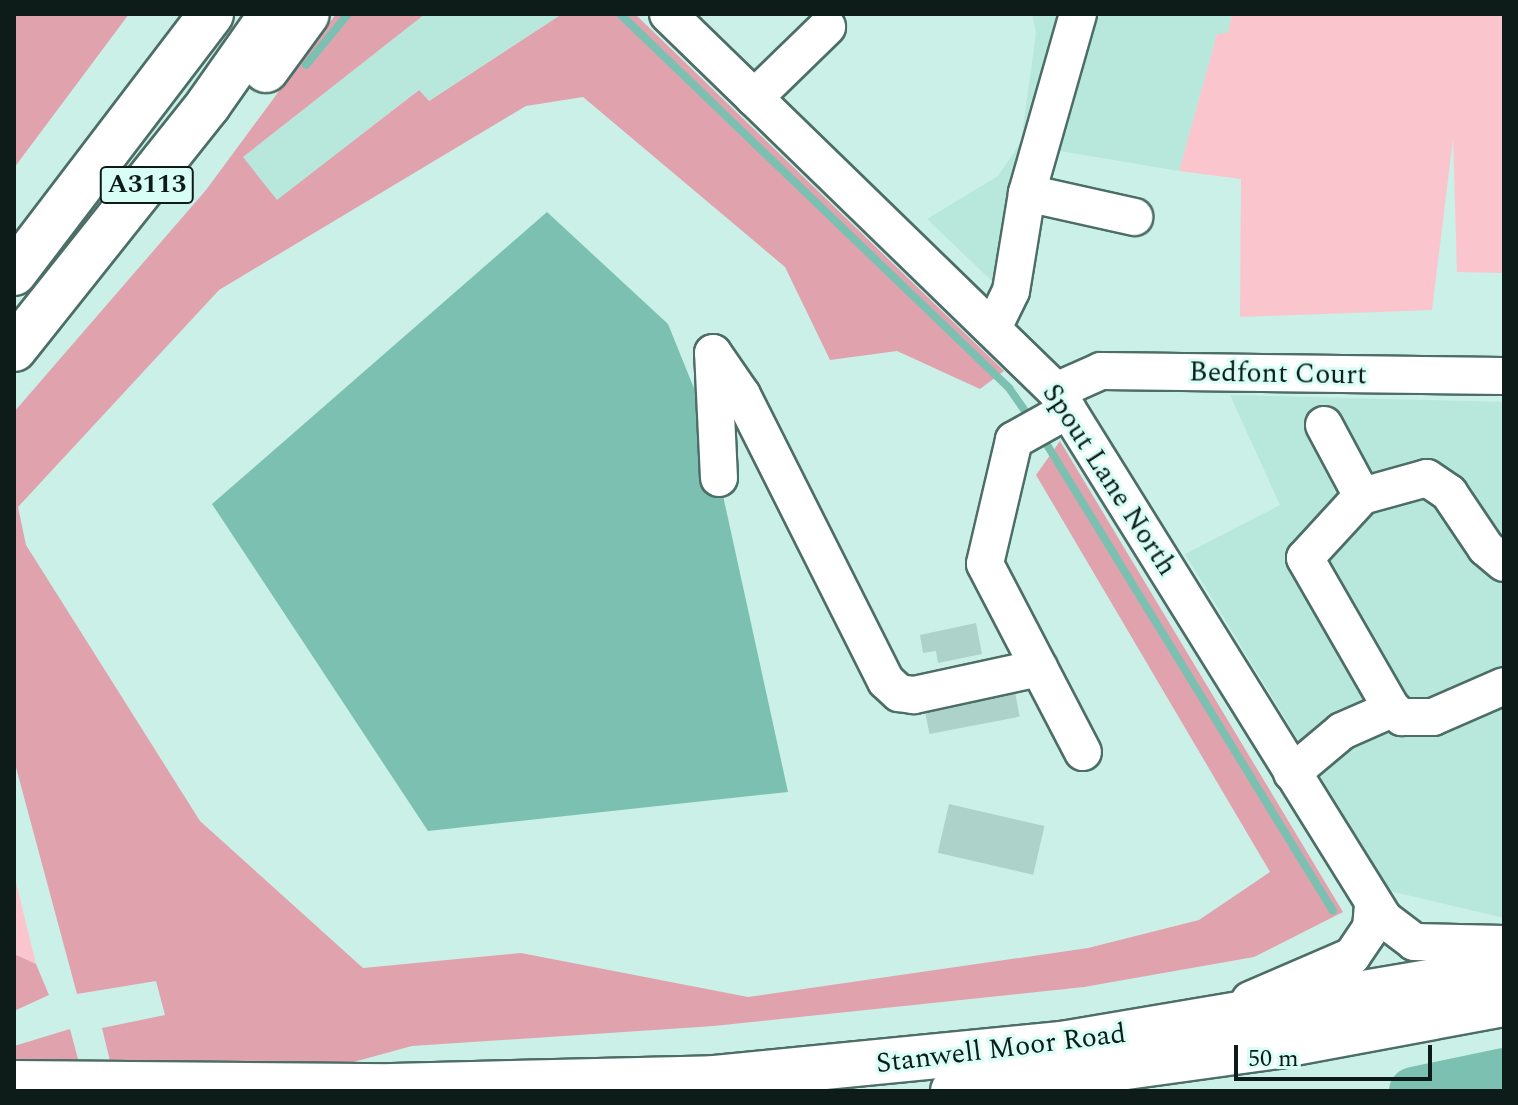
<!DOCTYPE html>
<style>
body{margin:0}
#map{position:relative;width:1518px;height:1105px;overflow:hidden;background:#cbf0e8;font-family:Spectral,serif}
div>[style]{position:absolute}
.built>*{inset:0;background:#b8e7dc}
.green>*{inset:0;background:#fbc5ce}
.forest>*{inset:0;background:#e0a3ae}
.water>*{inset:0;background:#7bc0b1}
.stream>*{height:8px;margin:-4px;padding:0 4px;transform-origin:4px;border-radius:4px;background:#7bc0b1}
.river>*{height:48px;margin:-24px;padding:0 24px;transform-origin:24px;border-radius:24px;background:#7bc0b1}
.building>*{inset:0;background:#add2ca;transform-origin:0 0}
.roads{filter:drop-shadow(2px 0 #4d6e67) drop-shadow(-2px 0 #4d6e67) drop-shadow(0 2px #4d6e67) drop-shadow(0 -2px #4d6e67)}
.minor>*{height:36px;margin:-18px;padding:0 18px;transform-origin:18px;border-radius:18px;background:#fff}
.major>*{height:44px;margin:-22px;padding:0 22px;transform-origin:22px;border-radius:22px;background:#fff}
.highway>*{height:44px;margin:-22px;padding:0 22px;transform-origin:22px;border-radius:22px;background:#fff}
span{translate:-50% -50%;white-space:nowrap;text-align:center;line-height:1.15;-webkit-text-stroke:6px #d8fef5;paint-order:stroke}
.shield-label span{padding:2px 6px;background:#d8fef5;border:2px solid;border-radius:6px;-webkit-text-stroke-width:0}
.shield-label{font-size:26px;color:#0e1c19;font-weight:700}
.street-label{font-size:28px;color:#0e1c19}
.frame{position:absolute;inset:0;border:16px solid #0e1c19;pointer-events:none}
.scale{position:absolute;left:1234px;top:1045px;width:198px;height:36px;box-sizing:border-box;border:4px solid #0e1c19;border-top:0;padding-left:10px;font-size:24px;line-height:28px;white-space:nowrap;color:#0e1c19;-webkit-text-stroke:6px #d8fef5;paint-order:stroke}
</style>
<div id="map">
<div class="built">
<i style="clip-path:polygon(425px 14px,562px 14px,428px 101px,418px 90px,277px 201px,242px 157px)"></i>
<i style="clip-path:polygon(1032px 14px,1232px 14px,1228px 34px,1217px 34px,1179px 171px,1060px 151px,1016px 304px,927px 219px,998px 176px,1021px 142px,1036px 33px)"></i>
<i style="clip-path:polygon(1230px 395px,1504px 402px,1504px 918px,1390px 891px,1185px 554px,1280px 505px)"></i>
</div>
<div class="green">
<i style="clip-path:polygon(1232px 14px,1504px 14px,1504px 273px,1457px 272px,1453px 139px,1432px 310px,1240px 317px,1241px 179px,1179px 171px,1217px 34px,1228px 33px)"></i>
<i style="clip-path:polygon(14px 874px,36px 964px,14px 954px)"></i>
</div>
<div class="forest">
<i style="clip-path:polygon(17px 14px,129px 14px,14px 168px,14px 18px)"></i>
<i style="clip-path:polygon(336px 14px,425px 14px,243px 157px,277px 200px,419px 90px,429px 101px,562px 14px,635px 14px,1004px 371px,980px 389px,897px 351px,830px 360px,785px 267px,583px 97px,526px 106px,219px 290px,18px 507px,26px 545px,200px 821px,363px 968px,521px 953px,748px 997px,1088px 948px,1199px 920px,1270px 872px,1036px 475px,1060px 441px,1343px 912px,1254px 957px,1084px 987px,714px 1026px,412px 1046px,346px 1064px,110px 1061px,102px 1028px,165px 1015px,156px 981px,77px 994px,14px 760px,14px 412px,206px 190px)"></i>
<i style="clip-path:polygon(14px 954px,36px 964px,49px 995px,14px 1011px)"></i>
<i style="clip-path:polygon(70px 1029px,79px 1063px,14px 1060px,14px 1046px)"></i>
</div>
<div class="water">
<i style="clip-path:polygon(547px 212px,668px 324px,706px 418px,788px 792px,428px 831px,212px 504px)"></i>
</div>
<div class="stream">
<i style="left:620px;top:14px;width:540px;rotate:43.87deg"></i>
<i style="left:1009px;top:388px;width:39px;rotate:55deg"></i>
<i style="left:306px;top:65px;width:66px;rotate:-50.5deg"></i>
<i style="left:1041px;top:435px;width:558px;rotate:58.47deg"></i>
</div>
<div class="river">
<i style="left:1413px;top:1091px;width:93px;rotate:-11.8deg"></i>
</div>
<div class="building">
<i style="clip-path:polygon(976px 623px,982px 654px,938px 663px,936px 651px,923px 653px,920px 635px)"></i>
<i style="left:1015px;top:692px;width:25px;height:92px;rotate:79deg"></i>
<i style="left:949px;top:804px;width:98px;height:50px;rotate:13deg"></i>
</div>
<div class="roads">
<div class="minor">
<i style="left:668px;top:14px;width:541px;rotate:44.18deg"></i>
<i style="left:1056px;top:391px;width:622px;rotate:58.15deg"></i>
<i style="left:1384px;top:919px;width:38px;rotate:37deg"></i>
<i style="left:1414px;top:942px;width:90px;rotate:1.3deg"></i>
<i style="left:754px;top:98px;width:102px;rotate:-44.2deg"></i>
<i style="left:1027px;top:193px;width:186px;rotate:-74.1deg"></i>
<i style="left:993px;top:328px;width:41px;rotate:-64.1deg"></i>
<i style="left:1011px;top:291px;width:99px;rotate:-80.7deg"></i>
<i style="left:1027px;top:193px;width:110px;rotate:12.6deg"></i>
<i style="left:1056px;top:391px;width:49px;rotate:-24deg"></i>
<i style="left:1101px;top:371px;width:403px;rotate:0.7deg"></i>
<i style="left:1068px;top:410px;width:62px;rotate:150.9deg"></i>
<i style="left:1014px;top:440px;width:127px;rotate:103.2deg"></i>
<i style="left:985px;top:564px;width:212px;rotate:62.5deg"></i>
<i style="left:1324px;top:425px;width:81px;rotate:61.8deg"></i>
<i style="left:1362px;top:496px;width:84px;rotate:132.6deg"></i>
<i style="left:1305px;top:558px;width:174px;rotate:60.1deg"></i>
<i style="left:719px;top:478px;width:125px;rotate:-92.7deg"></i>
<i style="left:713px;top:353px;width:51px;rotate:55.4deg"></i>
<i style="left:742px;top:395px;width:320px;rotate:63.3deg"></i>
<i style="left:886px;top:681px;width:18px;rotate:43deg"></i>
<i style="left:899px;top:693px;width:15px;rotate:8deg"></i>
<i style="left:914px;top:695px;width:128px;rotate:-12.2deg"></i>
<i style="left:1362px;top:496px;width:67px;rotate:-15.5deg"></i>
<i style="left:1427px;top:478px;width:27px;rotate:34deg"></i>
<i style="left:1449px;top:493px;width:66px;rotate:56.1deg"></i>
<i style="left:1486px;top:548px;width:23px;rotate:40deg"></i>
<i style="left:1292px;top:773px;width:65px;rotate:-40deg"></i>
<i style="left:1342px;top:731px;width:55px;rotate:-23.7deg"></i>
<i style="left:1392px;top:709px;width:13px;rotate:39deg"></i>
<i style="left:1402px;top:717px;width:31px"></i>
<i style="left:1433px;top:717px;width:77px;rotate:-23.6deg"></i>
<i style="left:1250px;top:1000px;width:111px;rotate:-23.3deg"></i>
<i style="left:1352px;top:956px;width:34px;rotate:-56deg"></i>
<i style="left:1371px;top:928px;width:23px;rotate:-85deg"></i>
</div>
<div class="major">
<i style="left:14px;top:1083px;width:378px;rotate:0.5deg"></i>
<i style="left:392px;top:1086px;width:322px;rotate:-1.4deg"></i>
<i style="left:714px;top:1078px;width:350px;rotate:-5.6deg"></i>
<i style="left:1062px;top:1044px;width:448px;rotate:-9.6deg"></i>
<i style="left:953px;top:1091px;width:334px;rotate:-7.9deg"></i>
<i style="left:1284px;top:1045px;width:224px;rotate:-10.6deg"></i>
</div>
<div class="highway">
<i style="left:266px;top:70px;width:69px;rotate:-53.8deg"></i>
<i style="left:14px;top:273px;width:325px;rotate:-52.7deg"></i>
<i style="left:14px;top:349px;width:312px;rotate:-51.5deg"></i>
<i style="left:208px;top:105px;width:111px;rotate:-54.9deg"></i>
</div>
</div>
<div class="shield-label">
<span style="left:147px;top:185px">A3113</span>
</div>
<div class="street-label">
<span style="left:1278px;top:374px;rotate:1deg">Bedfont Court</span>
<span style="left:1109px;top:480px;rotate:57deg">Spout Lane North</span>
<span style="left:1001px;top:1049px;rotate:-7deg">Stanwell Moor Road</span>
</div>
<div class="frame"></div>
<div class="scale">50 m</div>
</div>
